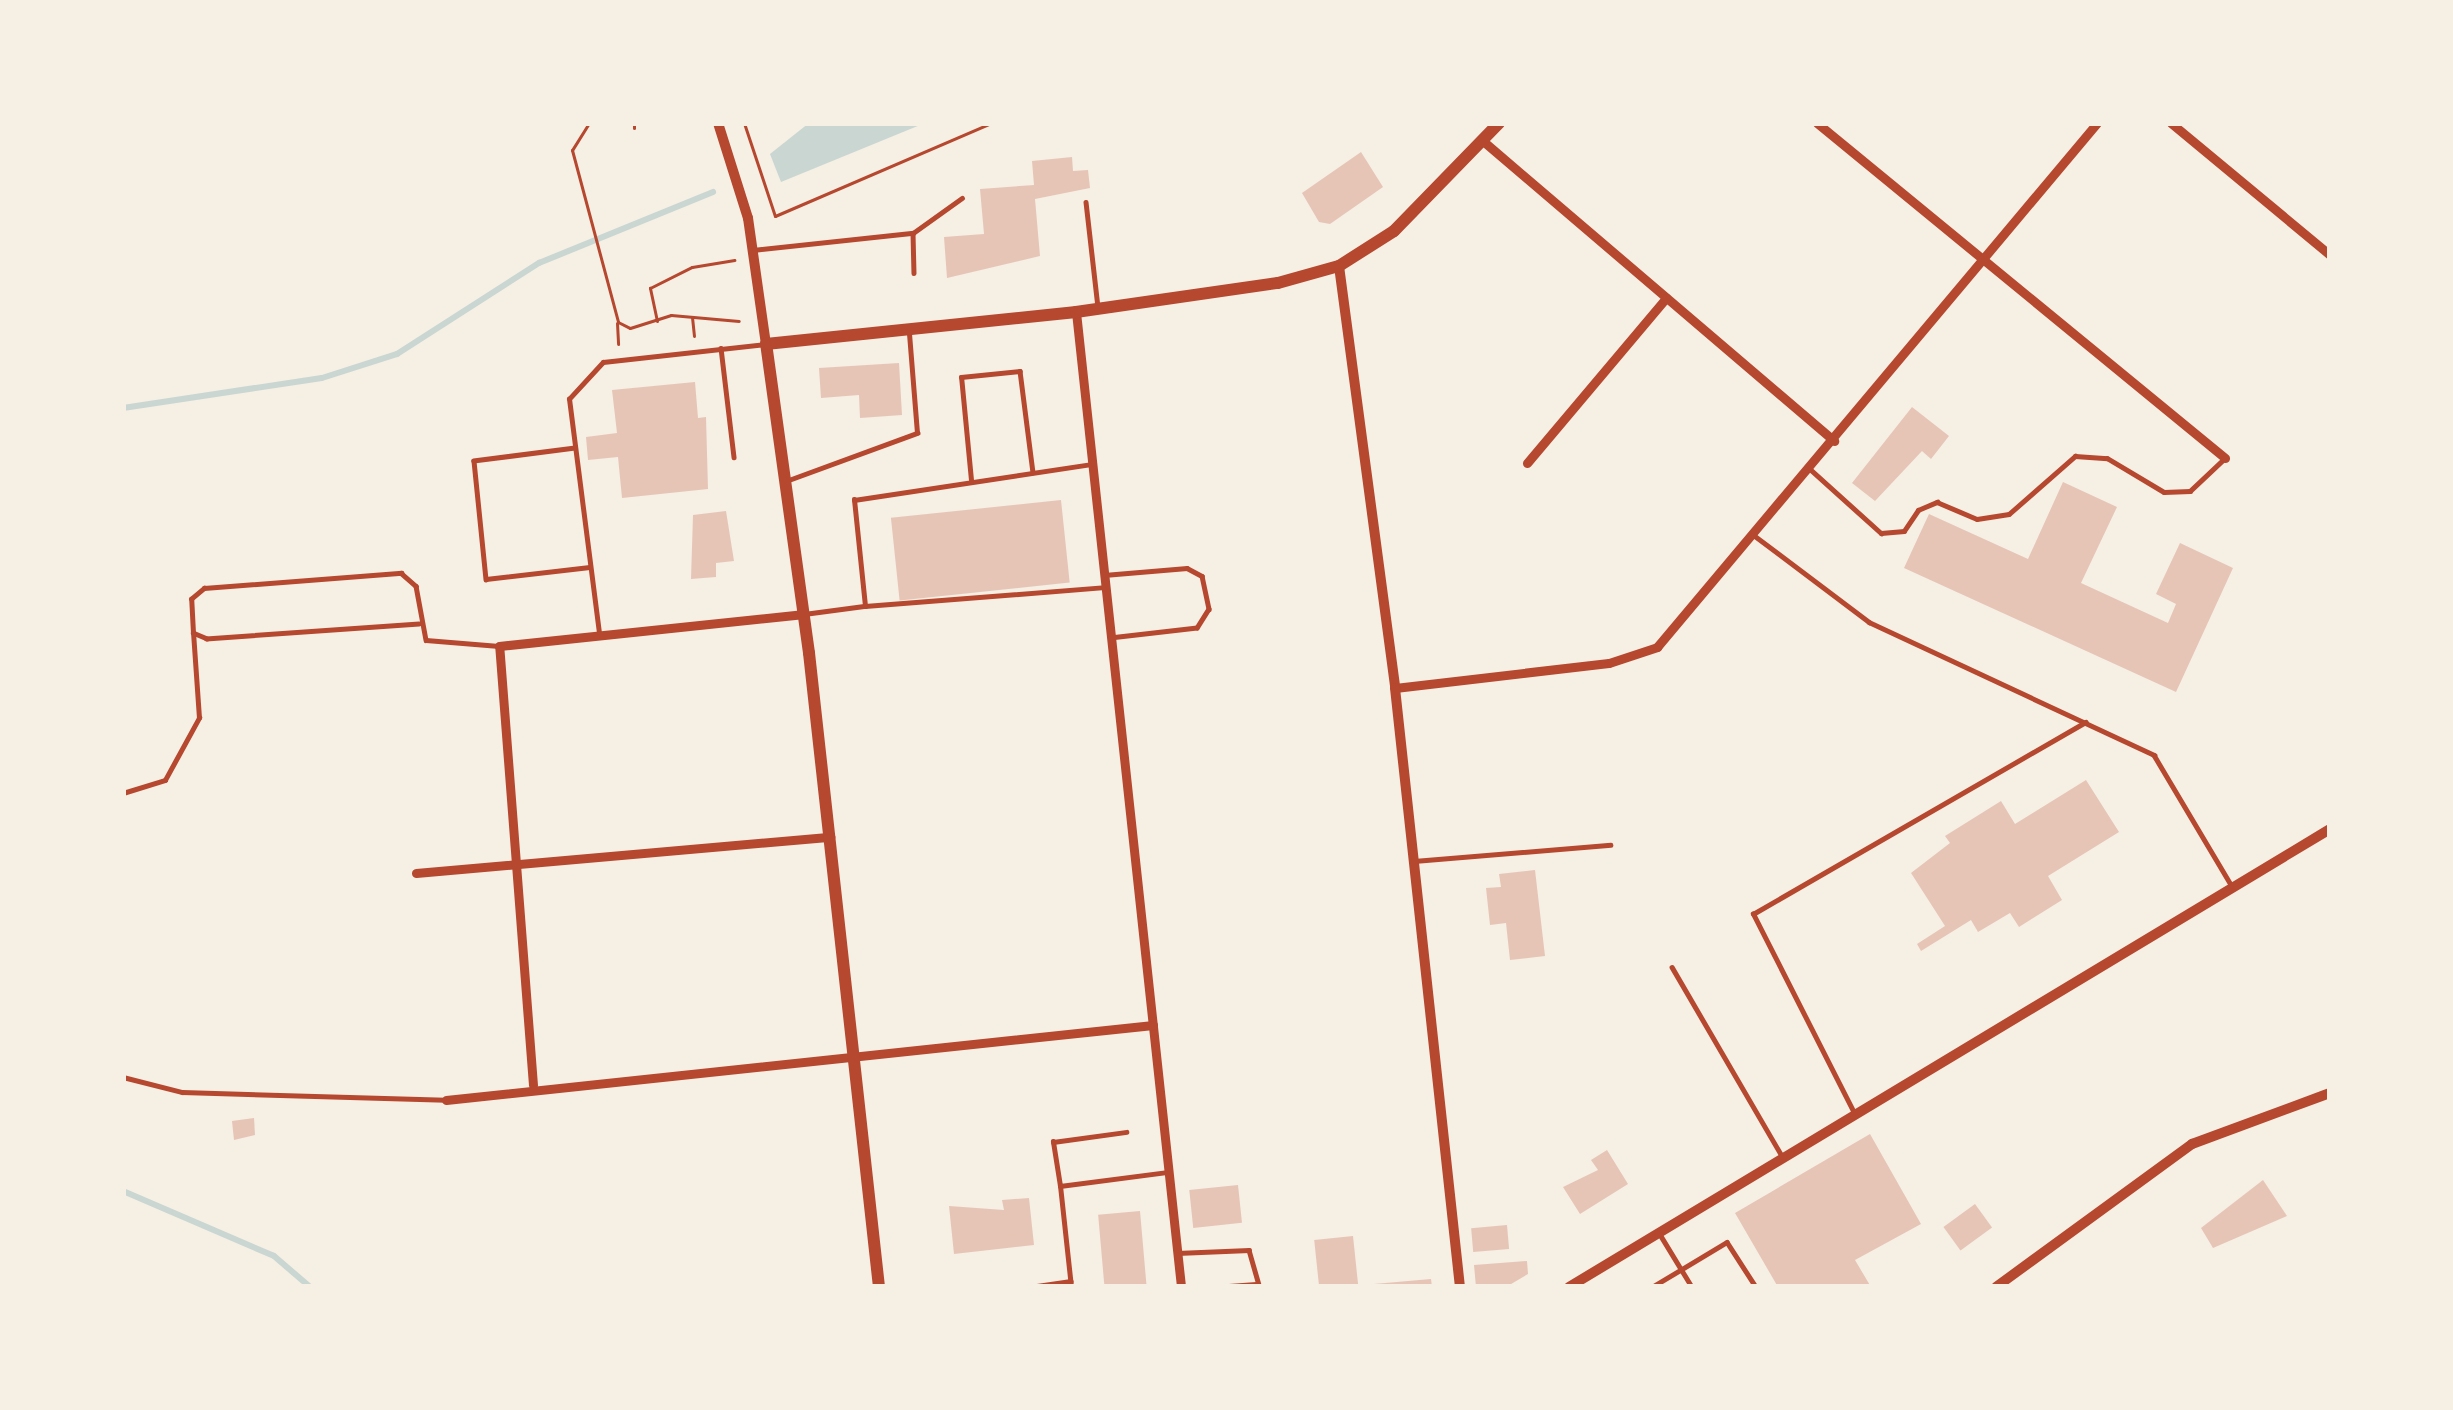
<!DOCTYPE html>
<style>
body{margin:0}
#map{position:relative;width:2453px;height:1410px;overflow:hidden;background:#f6efe4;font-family:"Asap Condensed",sans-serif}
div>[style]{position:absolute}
.water>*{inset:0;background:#c9d6d2}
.stream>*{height:6px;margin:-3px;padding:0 3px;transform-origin:3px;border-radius:3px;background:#c9d6d2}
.building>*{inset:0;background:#e6c5b7;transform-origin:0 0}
.path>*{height:3px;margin:-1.5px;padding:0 1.5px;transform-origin:1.5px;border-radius:1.5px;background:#b5482f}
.service>*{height:4.5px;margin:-2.25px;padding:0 2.25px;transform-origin:2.25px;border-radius:2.25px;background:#b5482f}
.minor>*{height:9px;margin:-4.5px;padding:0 4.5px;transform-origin:4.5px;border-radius:4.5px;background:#b5482f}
.tertiary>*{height:10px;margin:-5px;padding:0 5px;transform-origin:5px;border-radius:5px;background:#b5482f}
.secondary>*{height:12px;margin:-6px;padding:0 6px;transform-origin:6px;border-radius:6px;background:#b5482f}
span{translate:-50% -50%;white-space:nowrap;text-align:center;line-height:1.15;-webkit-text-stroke:12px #f6efe4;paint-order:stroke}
.frame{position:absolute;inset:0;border:126px solid #f6efe4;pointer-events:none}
</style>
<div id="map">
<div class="water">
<i style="clip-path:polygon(809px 123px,925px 123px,781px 182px,770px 154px)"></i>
</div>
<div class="stream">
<i style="left:123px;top:408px;width:201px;rotate:-8.6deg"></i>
<i style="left:322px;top:378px;width:79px;rotate:-17.7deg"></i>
<i style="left:397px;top:354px;width:169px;rotate:-32.7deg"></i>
<i style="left:539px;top:263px;width:188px;rotate:-22.2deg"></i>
<i style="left:123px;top:1191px;width:164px;rotate:23.3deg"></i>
<i style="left:274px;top:1256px;width:48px;rotate:40.7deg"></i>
</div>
<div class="building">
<i style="clip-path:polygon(1361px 152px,1383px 187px,1330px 224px,1319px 222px,1302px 193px)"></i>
<i style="clip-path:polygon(1072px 157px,1073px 171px,1088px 170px,1090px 188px,1035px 199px,1040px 256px,947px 278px,944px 237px,984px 234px,980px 189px,1034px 185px,1032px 161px)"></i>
<i style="clip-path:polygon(899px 363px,902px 415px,860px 418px,859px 395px,821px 398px,819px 368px)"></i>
<i style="clip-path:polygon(695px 382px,698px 418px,706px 417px,708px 489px,622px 498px,618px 457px,588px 460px,586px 437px,617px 433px,612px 390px)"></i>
<i style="clip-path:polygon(1912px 407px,1949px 436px,1931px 459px,1922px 451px,1875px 501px,1852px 483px)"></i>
<i style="clip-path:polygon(2063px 482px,2117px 507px,2081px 583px,2168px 623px,2176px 604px,2156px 594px,2180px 543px,2233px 568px,2176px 692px,1904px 568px,1929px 514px,2028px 559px)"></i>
<i style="left:1061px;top:500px;width:83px;height:171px;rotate:84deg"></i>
<i style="clip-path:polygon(726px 511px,734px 561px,716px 563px,716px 577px,691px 579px,693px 515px)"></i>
<i style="clip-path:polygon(2086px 780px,2119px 832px,2048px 876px,2062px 900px,2019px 927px,2010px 913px,1978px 932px,1971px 920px,1921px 951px,1917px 944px,1945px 926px,1911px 873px,1950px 843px,1945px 836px,2001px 801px,2015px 824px)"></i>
<i style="clip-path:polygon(1535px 870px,1545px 956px,1510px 960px,1506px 923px,1490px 925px,1486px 888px,1501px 887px,1499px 874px)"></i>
<i style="clip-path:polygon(254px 1118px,255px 1135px,234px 1140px,232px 1121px)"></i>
<i style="clip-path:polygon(1870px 1134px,1921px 1224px,1855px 1260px,1871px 1287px,1778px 1287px,1735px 1213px)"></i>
<i style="clip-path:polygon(1607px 1150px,1628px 1184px,1580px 1214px,1563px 1187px,1598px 1170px,1591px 1160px)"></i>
<i style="clip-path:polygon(2263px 1180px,2287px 1216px,2213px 1248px,2201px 1228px)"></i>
<i style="left:1238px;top:1185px;width:38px;height:49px;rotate:84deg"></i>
<i style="clip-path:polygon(1029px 1198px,1034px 1245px,954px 1254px,949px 1206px,1004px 1210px,1002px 1200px)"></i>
<i style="left:1975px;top:1204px;width:29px;height:39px;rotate:54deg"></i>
<i style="left:1140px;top:1211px;width:76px;height:42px;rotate:85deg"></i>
<i style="left:1507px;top:1225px;width:24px;height:36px;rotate:85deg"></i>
<i style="left:1353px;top:1236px;width:51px;height:39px;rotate:84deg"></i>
<i style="clip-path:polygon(1527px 1261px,1528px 1274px,1506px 1287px,1476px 1287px,1474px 1265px)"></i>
<i style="clip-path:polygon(1431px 1279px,1432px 1287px,1375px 1287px,1374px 1284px)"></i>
</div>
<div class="path">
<i style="left:589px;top:123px;width:32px;rotate:122deg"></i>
<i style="left:572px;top:150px;width:178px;rotate:75deg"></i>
<i style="left:618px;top:322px;width:13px;rotate:27deg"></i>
<i style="left:630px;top:328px;width:43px;rotate:-17.6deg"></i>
<i style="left:671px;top:315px;width:68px;rotate:5deg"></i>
<i style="left:634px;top:123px;width:5px;rotate:90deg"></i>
<i style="left:744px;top:123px;width:98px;rotate:71.6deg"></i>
<i style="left:775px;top:216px;width:235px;rotate:-23.3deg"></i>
<i style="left:692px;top:317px;width:19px;rotate:84deg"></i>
<i style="left:657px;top:321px;width:34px;rotate:-102deg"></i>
<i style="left:650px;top:288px;width:47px;rotate:-26.6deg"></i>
<i style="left:692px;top:267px;width:43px;rotate:-9.5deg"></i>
<i style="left:617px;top:323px;width:21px;rotate:87deg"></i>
</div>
<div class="service">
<i style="left:1086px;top:202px;width:107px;rotate:83.5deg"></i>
<i style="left:913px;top:233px;width:60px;rotate:-35.5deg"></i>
<i style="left:753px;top:250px;width:161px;rotate:-6.1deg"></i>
<i style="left:913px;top:233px;width:40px;rotate:88.6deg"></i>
<i style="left:721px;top:348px;width:110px;rotate:83.2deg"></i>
<i style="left:575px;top:448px;width:102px;rotate:172.7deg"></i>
<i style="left:474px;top:461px;width:119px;rotate:84.2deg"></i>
<i style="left:486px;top:579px;width:104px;rotate:-6.6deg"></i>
<i style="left:1810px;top:469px;width:96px;rotate:42deg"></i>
<i style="left:1881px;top:533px;width:23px;rotate:-5deg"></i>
<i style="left:1904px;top:531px;width:25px;rotate:-56deg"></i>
<i style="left:1918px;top:510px;width:21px;rotate:-23deg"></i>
<i style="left:1937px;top:502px;width:43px;rotate:23deg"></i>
<i style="left:1977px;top:519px;width:32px;rotate:-9deg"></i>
<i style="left:2009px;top:514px;width:88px;rotate:-41.3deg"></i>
<i style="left:2075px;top:456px;width:32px;rotate:4deg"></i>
<i style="left:2107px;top:458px;width:66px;rotate:30.8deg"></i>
<i style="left:2164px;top:492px;width:26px;rotate:-2deg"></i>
<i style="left:2190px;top:491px;width:48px;rotate:-43.3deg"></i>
<i style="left:971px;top:480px;width:103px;rotate:-95.5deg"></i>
<i style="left:961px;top:377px;width:59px;rotate:-5.8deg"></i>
<i style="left:1020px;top:371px;width:102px;rotate:82.7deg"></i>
<i style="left:786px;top:481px;width:140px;rotate:-20.1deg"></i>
<i style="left:917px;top:433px;width:99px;rotate:-94.6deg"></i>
<i style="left:1755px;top:536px;width:143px;rotate:37deg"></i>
<i style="left:1869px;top:622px;width:315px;rotate:25deg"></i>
<i style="left:2154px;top:755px;width:155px;rotate:59.3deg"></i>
<i style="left:1104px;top:575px;width:83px;rotate:-4.8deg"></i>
<i style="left:1187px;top:568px;width:17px;rotate:28deg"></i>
<i style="left:1202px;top:576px;width:34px;rotate:78deg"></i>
<i style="left:1209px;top:609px;width:22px;rotate:122deg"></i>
<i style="left:1197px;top:628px;width:87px;rotate:173.4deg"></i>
<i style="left:865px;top:606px;width:240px;rotate:-4.5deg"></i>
<i style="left:804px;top:614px;width:62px;rotate:-7.5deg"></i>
<i style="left:865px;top:606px;width:107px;rotate:-95.9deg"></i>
<i style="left:854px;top:500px;width:241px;rotate:-8.6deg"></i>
<i style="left:419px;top:624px;width:213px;rotate:176deg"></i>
<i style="left:207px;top:639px;width:15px;rotate:-157deg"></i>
<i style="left:193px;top:633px;width:34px;rotate:-93deg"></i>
<i style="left:191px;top:599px;width:17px;rotate:-40deg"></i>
<i style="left:204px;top:588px;width:198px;rotate:-4.4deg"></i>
<i style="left:401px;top:573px;width:20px;rotate:41deg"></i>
<i style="left:416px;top:586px;width:55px;rotate:79.5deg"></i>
<i style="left:426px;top:640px;width:73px;rotate:4.7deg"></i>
<i style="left:599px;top:633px;width:236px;rotate:-97.3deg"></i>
<i style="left:569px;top:399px;width:50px;rotate:-47.4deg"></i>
<i style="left:603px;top:362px;width:164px;rotate:-6.3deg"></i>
<i style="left:123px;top:793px;width:44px;rotate:-17.2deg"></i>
<i style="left:165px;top:780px;width:71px;rotate:-61.3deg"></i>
<i style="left:199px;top:718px;width:85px;rotate:-94deg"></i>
<i style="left:1414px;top:861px;width:197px;rotate:-4.7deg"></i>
<i style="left:1672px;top:967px;width:221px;rotate:59.8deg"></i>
<i style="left:123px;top:1077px;width:61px;rotate:14.3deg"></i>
<i style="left:182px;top:1092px;width:263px;rotate:1.7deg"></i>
<i style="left:1853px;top:1111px;width:221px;rotate:-116.9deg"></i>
<i style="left:1753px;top:914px;width:384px;rotate:-30deg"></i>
<i style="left:1060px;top:1186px;width:45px;rotate:-99deg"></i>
<i style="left:1053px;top:1142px;width:74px;rotate:-7.8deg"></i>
<i style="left:1661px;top:1236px;width:60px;rotate:58.7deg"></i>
<i style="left:1177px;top:1253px;width:72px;rotate:-2.4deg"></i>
<i style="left:1249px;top:1250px;width:35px;rotate:74deg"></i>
<i style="left:1030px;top:1287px;width:41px;rotate:-8.3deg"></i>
<i style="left:1071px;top:1287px;width:102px;rotate:-96.2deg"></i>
<i style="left:1060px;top:1186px;width:109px;rotate:-7.4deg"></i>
<i style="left:1215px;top:1287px;width:41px;rotate:-4.2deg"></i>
<i style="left:1652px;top:1287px;width:87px;rotate:-31deg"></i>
<i style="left:1727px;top:1242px;width:54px;rotate:57.2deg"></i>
</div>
<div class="minor">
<i style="left:1817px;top:123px;width:528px;rotate:39.39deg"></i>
<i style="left:2171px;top:123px;width:207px;rotate:39.7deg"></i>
<i style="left:1483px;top:141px;width:462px;rotate:40.5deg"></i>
<i style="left:1076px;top:312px;width:981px;rotate:83.85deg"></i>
<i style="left:1527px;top:463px;width:216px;rotate:-49.9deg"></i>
<i style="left:1395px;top:688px;width:215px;rotate:-6.7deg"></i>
<i style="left:1609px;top:663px;width:51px;rotate:-18.4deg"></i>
<i style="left:1657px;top:647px;width:684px;rotate:-49.98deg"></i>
<i style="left:416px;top:873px;width:416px;rotate:-5deg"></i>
<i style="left:533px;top:1085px;width:440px;rotate:-94.4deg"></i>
<i style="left:499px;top:646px;width:307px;rotate:-6deg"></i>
<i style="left:446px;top:1100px;width:711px;rotate:-6.06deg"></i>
</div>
<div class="tertiary">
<i style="left:718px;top:123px;width:100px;rotate:72.5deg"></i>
<i style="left:748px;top:218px;width:127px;rotate:81.9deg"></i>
<i style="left:1339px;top:266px;width:426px;rotate:82.4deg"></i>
<i style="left:1395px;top:688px;width:603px;rotate:83.81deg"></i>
<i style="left:1569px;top:1287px;width:888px;rotate:-31.04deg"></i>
<i style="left:1996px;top:1287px;width:243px;rotate:-36.1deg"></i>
<i style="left:2192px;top:1144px;width:147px;rotate:-20.3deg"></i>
</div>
<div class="secondary">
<i style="left:879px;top:1287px;width:638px;rotate:-96.3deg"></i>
<i style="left:809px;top:653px;width:312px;rotate:-97.9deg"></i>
<i style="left:766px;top:344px;width:312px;rotate:-5.9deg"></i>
<i style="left:1076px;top:312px;width:204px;rotate:-8.2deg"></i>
<i style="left:1278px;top:283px;width:63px;rotate:-15.6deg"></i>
<i style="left:1339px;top:266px;width:65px;rotate:-32.5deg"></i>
<i style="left:1394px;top:231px;width:151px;rotate:-45.8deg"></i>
</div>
<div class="frame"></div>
</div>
